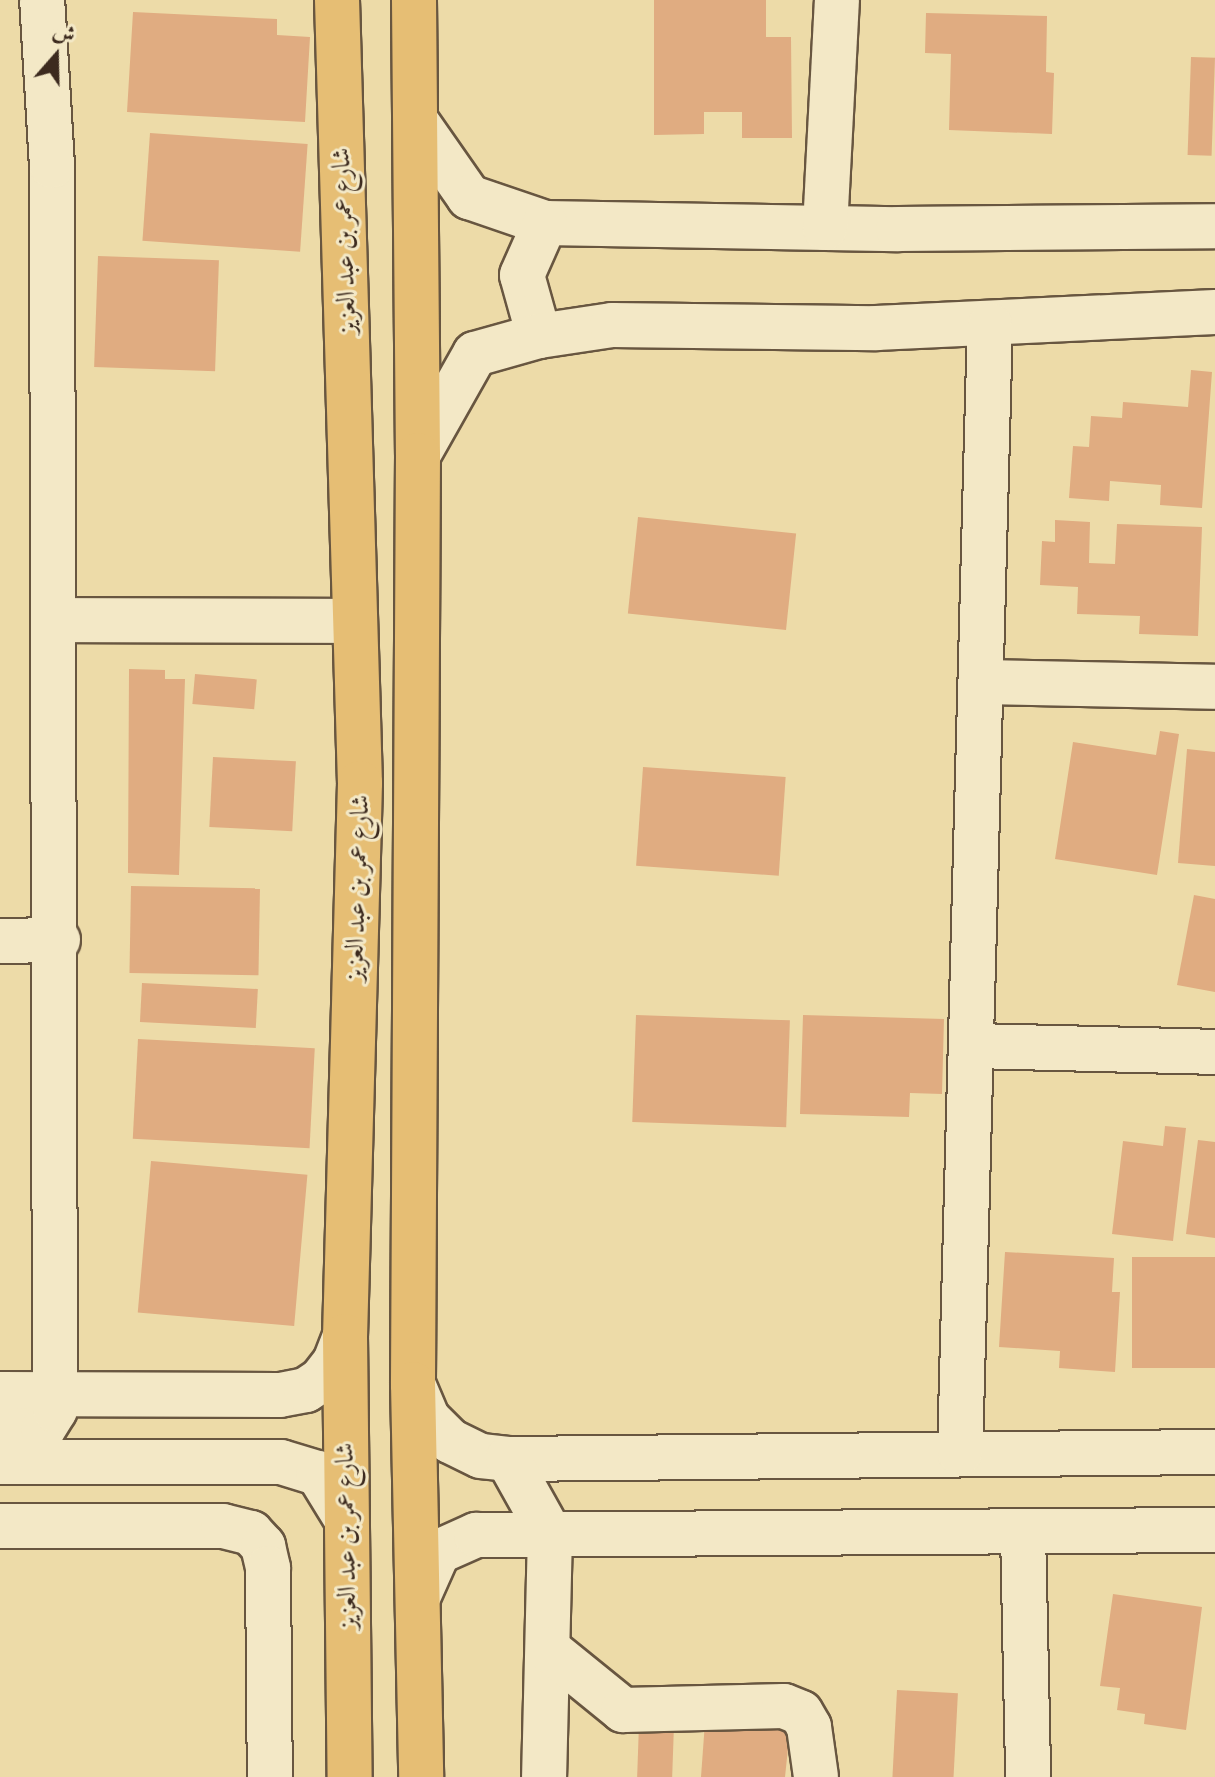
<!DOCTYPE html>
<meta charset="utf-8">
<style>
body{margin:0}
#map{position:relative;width:1215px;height:1777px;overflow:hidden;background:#eddba8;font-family:"EB Garamond",Amiri,serif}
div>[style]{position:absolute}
.building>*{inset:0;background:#e0ac81;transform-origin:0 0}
.roads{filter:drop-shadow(2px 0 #685640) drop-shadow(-2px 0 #685640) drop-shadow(0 2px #685640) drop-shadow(0 -2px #685640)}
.minor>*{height:44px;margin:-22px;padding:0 22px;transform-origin:22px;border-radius:22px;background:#f3e8c6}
.major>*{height:44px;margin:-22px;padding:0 22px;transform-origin:22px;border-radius:22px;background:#e6be74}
span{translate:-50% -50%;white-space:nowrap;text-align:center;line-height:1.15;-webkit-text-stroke:6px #f3e8c6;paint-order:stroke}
.street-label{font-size:26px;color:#3c2a1e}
.north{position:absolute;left:16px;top:16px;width:80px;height:80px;-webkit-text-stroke:6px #f3e8c6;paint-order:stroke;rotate:20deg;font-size:22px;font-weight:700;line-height:32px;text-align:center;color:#3c2a1e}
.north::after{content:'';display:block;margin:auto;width:28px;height:36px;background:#3c2a1e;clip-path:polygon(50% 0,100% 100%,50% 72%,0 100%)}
</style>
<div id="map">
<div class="building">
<i style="clip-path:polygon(654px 0,766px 0,766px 37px,791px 37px,792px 138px,742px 138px,742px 112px,704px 112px,704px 134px,654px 135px)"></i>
<i style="clip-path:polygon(133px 12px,277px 19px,277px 35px,310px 37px,305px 122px,127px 112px)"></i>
<i style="clip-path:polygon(926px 13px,1047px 16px,1046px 72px,1054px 73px,1052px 134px,949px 130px,951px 54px,925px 53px)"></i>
<i style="left:1191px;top:57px;width:24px;height:98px;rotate:2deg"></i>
<i style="left:150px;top:133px;width:158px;height:108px;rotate:4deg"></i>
<i style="left:98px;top:256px;width:121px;height:111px;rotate:2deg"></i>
<i style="clip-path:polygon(1191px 370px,1212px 372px,1202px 508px,1160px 505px,1161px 485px,1110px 481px,1109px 501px,1069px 498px,1073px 446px,1089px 447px,1091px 416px,1122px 418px,1123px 402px,1188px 407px)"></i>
<i style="left:638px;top:517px;width:159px;height:97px;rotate:6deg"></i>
<i style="clip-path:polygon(1055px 520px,1090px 522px,1089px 563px,1115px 564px,1117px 524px,1202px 527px,1198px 636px,1139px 634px,1140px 616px,1077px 614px,1078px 587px,1040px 585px,1042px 541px,1055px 542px)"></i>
<i style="clip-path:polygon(129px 669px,165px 670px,165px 679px,185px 679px,179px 875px,128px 873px)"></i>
<i style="left:195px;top:674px;width:62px;height:30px;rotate:5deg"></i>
<i style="clip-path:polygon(1160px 731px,1179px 734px,1157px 875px,1055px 859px,1073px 742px,1156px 755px)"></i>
<i style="clip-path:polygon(1187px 749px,1215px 752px,1215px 866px,1178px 863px)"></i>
<i style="left:213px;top:757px;width:83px;height:70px;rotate:3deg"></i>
<i style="left:643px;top:767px;width:143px;height:99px;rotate:4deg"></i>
<i style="left:131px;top:886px;width:129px;height:87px;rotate:1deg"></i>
<i style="clip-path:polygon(1194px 895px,1215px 899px,1215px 992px,1177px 985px)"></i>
<i style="left:142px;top:983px;width:116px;height:39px;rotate:3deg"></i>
<i style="left:636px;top:1015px;width:154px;height:107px;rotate:2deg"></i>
<i style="clip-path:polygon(803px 1015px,944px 1019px,942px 1094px,910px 1093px,909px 1117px,800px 1114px)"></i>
<i style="left:138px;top:1039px;width:177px;height:100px;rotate:3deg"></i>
<i style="clip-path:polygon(1165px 1126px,1186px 1128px,1173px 1241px,1112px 1234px,1123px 1141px,1163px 1146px)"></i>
<i style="clip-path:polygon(1198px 1140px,1215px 1142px,1215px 1238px,1186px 1234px)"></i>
<i style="left:151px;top:1161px;width:157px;height:152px;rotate:5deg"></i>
<i style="clip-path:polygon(1005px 1252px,1114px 1258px,1112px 1292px,1120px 1292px,1115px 1372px,1059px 1368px,1060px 1351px,999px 1347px)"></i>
<i style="left:1132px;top:1257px;width:83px;height:111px"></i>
<i style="clip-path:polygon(1113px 1594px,1202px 1607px,1186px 1730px,1144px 1724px,1145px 1714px,1117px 1710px,1120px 1688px,1100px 1686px)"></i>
<i style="left:897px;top:1690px;width:61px;height:87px;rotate:3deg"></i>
<i style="clip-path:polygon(705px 1722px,790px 1729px,785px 1777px,701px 1777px)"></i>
<i style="left:639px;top:1724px;width:35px;height:53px;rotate:2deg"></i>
</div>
<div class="roads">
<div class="minor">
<i style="left:416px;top:121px;width:93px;rotate:55.1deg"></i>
<i style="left:469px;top:197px;width:80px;rotate:18.9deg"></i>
<i style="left:545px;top:223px;width:353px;rotate:1deg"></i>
<i style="left:898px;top:229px;width:317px;rotate:-0.5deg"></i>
<i style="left:825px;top:228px;width:228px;rotate:-87deg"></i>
<i style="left:539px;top:336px;width:63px;rotate:-105.6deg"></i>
<i style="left:522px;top:275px;width:57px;rotate:-66.1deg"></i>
<i style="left:418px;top:455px;width:116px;rotate:-60.6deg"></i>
<i style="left:475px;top:354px;width:66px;rotate:-15.7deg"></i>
<i style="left:539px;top:336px;width:74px;rotate:-8.6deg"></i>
<i style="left:612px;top:325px;width:264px;rotate:0.7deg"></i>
<i style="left:876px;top:328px;width:339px;rotate:-2.7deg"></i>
<i style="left:55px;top:620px;width:300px;rotate:0.2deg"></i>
<i style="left:982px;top:682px;width:233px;rotate:1.2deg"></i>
<i style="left:0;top:941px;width:58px;rotate:-1deg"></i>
<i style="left:974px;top:1046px;width:241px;rotate:1.4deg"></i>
<i style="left:413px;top:1384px;width:38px;rotate:67deg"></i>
<i style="left:428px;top:1419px;width:31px;rotate:45deg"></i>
<i style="left:450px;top:1441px;width:34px;rotate:26deg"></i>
<i style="left:481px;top:1456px;width:27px;rotate:6deg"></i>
<i style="left:508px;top:1459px;width:707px;rotate:-0.57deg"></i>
<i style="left:0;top:1394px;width:280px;rotate:0.2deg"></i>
<i style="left:280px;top:1395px;width:26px;rotate:-11deg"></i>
<i style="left:306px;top:1390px;width:18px;rotate:-34deg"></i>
<i style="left:321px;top:1380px;width:23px;rotate:-52deg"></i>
<i style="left:335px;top:1362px;width:28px;rotate:-69deg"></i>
<i style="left:0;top:1432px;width:43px;rotate:-4deg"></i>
<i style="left:43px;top:1429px;width:22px;rotate:-58deg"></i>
<i style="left:55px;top:1410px;width:1244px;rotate:-90.14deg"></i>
<i style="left:52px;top:166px;width:166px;rotate:-93.4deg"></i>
<i style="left:960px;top:1453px;width:1128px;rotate:-88.48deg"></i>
<i style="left:508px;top:1459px;width:86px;rotate:60.8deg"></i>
<i style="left:550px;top:1534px;width:243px;rotate:91.4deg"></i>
<i style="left:0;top:1462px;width:281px"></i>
<i style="left:281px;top:1462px;width:39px;rotate:17deg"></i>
<i style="left:318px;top:1473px;width:52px;rotate:58.5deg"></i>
<i style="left:0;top:1526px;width:223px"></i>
<i style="left:223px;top:1526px;width:29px;rotate:14deg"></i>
<i style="left:251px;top:1533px;width:18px;rotate:47deg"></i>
<i style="left:263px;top:1546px;width:23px;rotate:77deg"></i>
<i style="left:268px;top:1568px;width:209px;rotate:89.5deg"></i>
<i style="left:1023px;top:1531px;width:246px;rotate:88.8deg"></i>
<i style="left:418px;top:1597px;width:49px;rotate:-66deg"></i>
<i style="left:438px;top:1552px;width:42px;rotate:-24.1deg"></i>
<i style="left:476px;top:1535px;width:739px;rotate:-0.39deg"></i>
<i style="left:548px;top:1649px;width:97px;rotate:39.1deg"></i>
<i style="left:623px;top:1710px;width:161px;rotate:-1.4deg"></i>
<i style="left:784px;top:1706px;width:18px;rotate:22deg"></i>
<i style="left:801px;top:1713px;width:16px;rotate:60deg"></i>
<i style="left:809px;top:1727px;width:50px;rotate:82deg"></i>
</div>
<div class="major">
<i style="left:337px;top:0;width:783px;rotate:88.32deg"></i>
<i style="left:360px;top:783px;width:553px;rotate:91.55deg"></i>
<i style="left:345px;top:1336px;width:441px;rotate:89.4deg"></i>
<i style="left:414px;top:0;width:455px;rotate:89.5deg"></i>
<i style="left:418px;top:455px;width:929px;rotate:90.31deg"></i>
<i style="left:413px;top:1384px;width:393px;rotate:88.8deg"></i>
</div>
</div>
<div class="street-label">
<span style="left:344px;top:241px;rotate:-92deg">شارع عمر بن عبد العزيز</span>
<span style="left:357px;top:888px;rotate:-88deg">شارع عمر بن عبد العزيز</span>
<span style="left:346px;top:1536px;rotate:-91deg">شارع عمر بن عبد العزيز</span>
</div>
<div class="north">ش</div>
</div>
